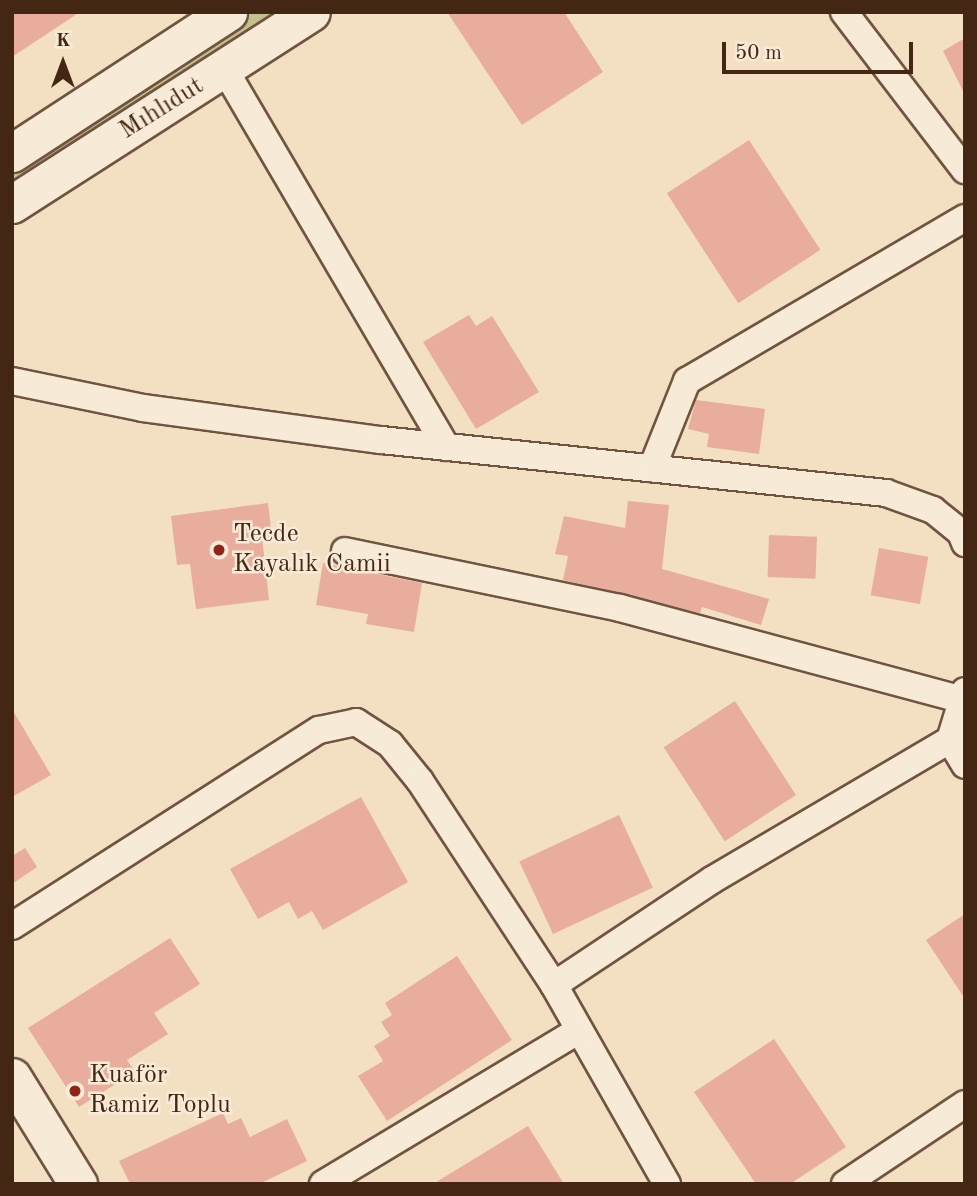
<!DOCTYPE html>
<meta charset="utf-8">
<style>
body{margin:0}
#map{position:relative;width:977px;height:1196px;overflow:hidden;background:#f3e0c3;font-family:"Old Standard TT",serif}
div>[style]{position:absolute}
.green>*{inset:0;background:#c3c08e}
.building>*{inset:0;background:#e8ad9c;transform-origin:0 0}
.roads{filter:drop-shadow(2px 0 #705440) drop-shadow(-2px 0 #705440) drop-shadow(0 2px #705440) drop-shadow(0 -2px #705440)}
.street>*{height:26px;margin:-13px;padding:0 13px;transform-origin:13px;border-radius:13px;background:#f7ebd8}
.secondary>*{height:37px;margin:-18.5px;padding:0 18.5px;transform-origin:18.5px;border-radius:18.5px;background:#f7ebd8}
.dots>*{width:19px;height:19px;translate:-50% -50%;box-sizing:border-box;border:4px solid #f7ebd8;border-radius:50%}
span{translate:-50% -50%;white-space:nowrap;text-align:center;line-height:1.15;-webkit-text-stroke:5px #f7ebd8;paint-order:stroke}
.street-label{font-size:26px;color:#442614}
.poi-label{font-size:26px;color:#442614}
.left{translate:0 -50%;text-align:left}
.frame{position:absolute;inset:0;border:14px solid #442614;pointer-events:none}
.north{position:absolute;left:28px;top:28px;width:70px;height:70px;-webkit-text-stroke:5px #f7ebd8;paint-order:stroke;rotate:0deg;font-size:19px;font-weight:700;line-height:28px;text-align:center;color:#442614}
.north::after{content:'';display:block;margin:auto;width:24px;height:32px;background:#442614;clip-path:polygon(50% 0,100% 100%,50% 72%,0 100%)}
.scale{position:absolute;left:722px;top:42px;width:191px;height:32px;box-sizing:border-box;border:4px solid #442614;border-top:0;padding-left:9px;font-size:21px;line-height:24px;white-space:nowrap;color:#442614;-webkit-text-stroke:5px #f7ebd8;paint-order:stroke}
</style>
<div id="map">
<div class="green">
<i style="clip-path:polygon(253px 12px,291px 12px,12px 190px,12px 167px)"></i>
</div>
<div class="building">
<i style="clip-path:polygon(12px 12px,80px 12px,12px 57px)"></i>
<i style="clip-path:polygon(447px 12px,564px 12px,603px 72px,522px 125px)"></i>
<i style="clip-path:polygon(965px 38px,965px 95px,943px 51px)"></i>
<i style="left:749px;top:140px;width:131px;height:98px;rotate:57deg"></i>
<i style="clip-path:polygon(469px 315px,476px 326px,492px 316px,539px 392px,476px 429px,423px 342px)"></i>
<i style="clip-path:polygon(696px 400px,765px 409px,759px 454px,707px 447px,709px 434px,688px 429px)"></i>
<i style="clip-path:polygon(628px 501px,669px 505px,662px 569px,769px 599px,761px 625px,702px 607px,700px 613px,563px 580px,568px 556px,555px 554px,564px 516px,625px 528px)"></i>
<i style="clip-path:polygon(268px 503px,272px 536px,262px 537px,269px 600px,196px 609px,190px 564px,177px 565px,171px 516px)"></i>
<i style="left:769px;top:535px;width:48px;height:42px;rotate:2deg"></i>
<i style="left:879px;top:548px;width:50px;height:48px;rotate:10deg"></i>
<i style="clip-path:polygon(323px 563px,422px 583px,414px 632px,366px 624px,368px 614px,316px 605px)"></i>
<i style="left:735px;top:701px;width:112px;height:85px;rotate:57deg"></i>
<i style="clip-path:polygon(12px 709px,51px 775px,12px 797px)"></i>
<i style="clip-path:polygon(361px 797px,408px 882px,323px 930px,312px 911px,298px 919px,289px 902px,258px 919px,230px 869px)"></i>
<i style="left:619px;top:815px;width:80px;height:110px;rotate:65deg"></i>
<i style="clip-path:polygon(25px 848px,37px 867px,12px 884px,12px 856px)"></i>
<i style="clip-path:polygon(965px 914px,965px 999px,926px 940px)"></i>
<i style="clip-path:polygon(170px 938px,200px 984px,154px 1013px,168px 1034px,127px 1060px,135px 1072px,79px 1107px,28px 1028px)"></i>
<i style="clip-path:polygon(457px 956px,512px 1040px,387px 1121px,358px 1076px,383px 1061px,374px 1046px,390px 1036px,381px 1022px,392px 1015px,385px 1003px)"></i>
<i style="clip-path:polygon(774px 1039px,846px 1147px,790px 1184px,756px 1184px,694px 1092px)"></i>
<i style="clip-path:polygon(223px 1113px,228px 1124px,241px 1118px,250px 1137px,287px 1119px,307px 1161px,259px 1184px,130px 1184px,119px 1161px)"></i>
<i style="clip-path:polygon(528px 1126px,564px 1184px,433px 1184px)"></i>
</div>
<div class="roads">
<div class="street">
<i style="left:844px;top:12px;width:199px;rotate:52.6deg"></i>
<i style="left:225px;top:70px;width:437px;rotate:59.6deg"></i>
<i style="left:12px;top:381px;width:134px;rotate:11.6deg"></i>
<i style="left:143px;top:408px;width:240px;rotate:7.7deg"></i>
<i style="left:381px;top:440px;width:508px;rotate:5.99deg"></i>
<i style="left:886px;top:493px;width:50px;rotate:19.9deg"></i>
<i style="left:933px;top:510px;width:36px;rotate:39deg"></i>
<i style="left:961px;top:533px;width:11px;rotate:68deg"></i>
<i style="left:652px;top:468px;width:94px;rotate:-68.1deg"></i>
<i style="left:687px;top:381px;width:322px;rotate:-30.4deg"></i>
<i style="left:345px;top:551px;width:281px;rotate:11.7deg"></i>
<i style="left:620px;top:608px;width:356px;rotate:15deg"></i>
<i style="left:965px;top:691px;width:51px;rotate:107deg"></i>
<i style="left:950px;top:740px;width:29px;rotate:59deg"></i>
<i style="left:12px;top:926px;width:364px;rotate:-32.6deg"></i>
<i style="left:319px;top:730px;width:38px;rotate:-12deg"></i>
<i style="left:356px;top:722px;width:40px;rotate:32.9deg"></i>
<i style="left:390px;top:744px;width:48px;rotate:51deg"></i>
<i style="left:420px;top:781px;width:244px;rotate:56.7deg"></i>
<i style="left:554px;top:985px;width:229px;rotate:60.4deg"></i>
<i style="left:554px;top:985px;width:190px;rotate:-33.6deg"></i>
<i style="left:712px;top:880px;width:276px;rotate:-30.5deg"></i>
<i style="left:950px;top:740px;width:16px;rotate:-15deg"></i>
<i style="left:323px;top:1184px;width:297px;rotate:-31deg"></i>
<i style="left:845px;top:1184px;width:144px;rotate:-33.7deg"></i>
</div>
<div class="secondary">
<i style="left:12px;top:153px;width:258px;rotate:-33.1deg"></i>
<i style="left:12px;top:204px;width:355px;rotate:-32.7deg"></i>
<i style="left:12px;top:1077px;width:126px;rotate:58.3deg"></i>
</div>
</div>
<div class="dots">
<i style="left:219px;top:550px;background:#8f2418"></i>
<i style="left:75px;top:1091px;background:#8f2418"></i>
</div>
<div class="street-label">
<span style="left:162px;top:109px;rotate:-32deg">Mıhlıdut</span>
</div>
<div class="poi-label">
<span class="left" style="left:233px;top:550px">Tecde<br>Kayalık Camii</span>
<span class="left" style="left:89px;top:1091px">Kuaför<br>Ramiz Toplu</span>
</div>
<div class="frame"></div>
<div class="north">K</div>
<div class="scale">50 m</div>
</div>
